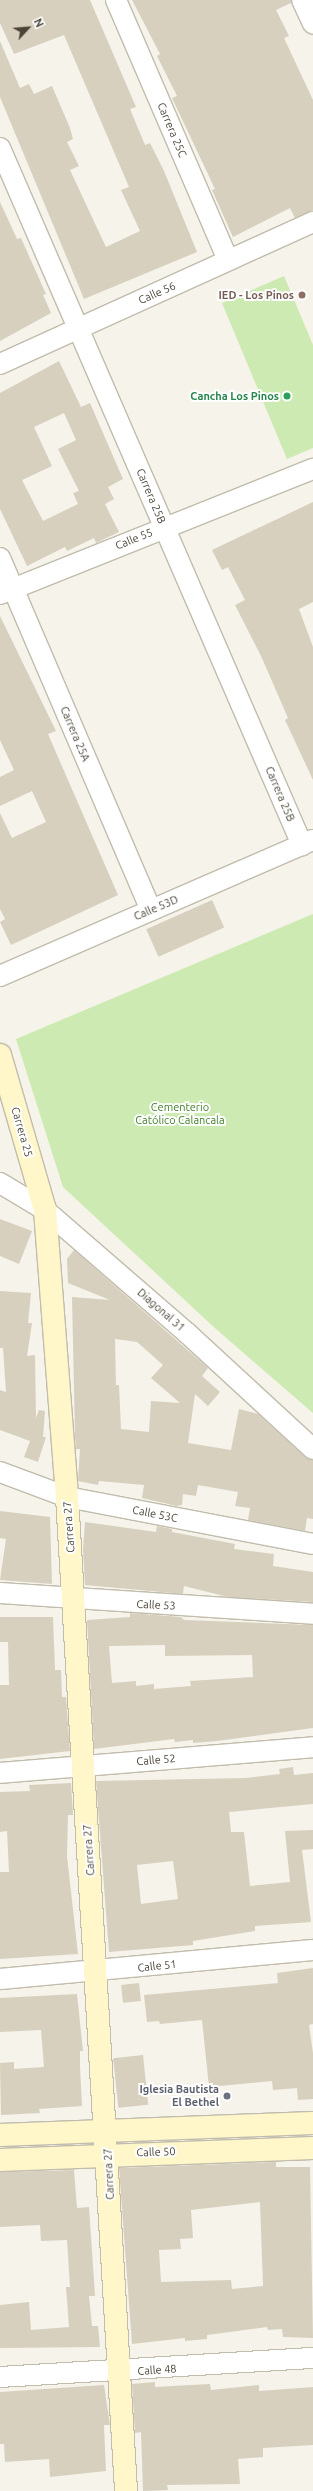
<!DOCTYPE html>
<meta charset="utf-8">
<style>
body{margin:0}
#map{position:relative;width:313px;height:2491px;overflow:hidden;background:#f5f3ea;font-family:Ubuntu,sans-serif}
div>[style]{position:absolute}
.green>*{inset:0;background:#cceab2}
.building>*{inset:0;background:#d7d0bf;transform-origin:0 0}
.roads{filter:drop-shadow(1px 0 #c1bcac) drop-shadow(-1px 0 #c1bcac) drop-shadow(0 1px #c1bcac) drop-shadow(0 -1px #c1bcac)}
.street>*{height:20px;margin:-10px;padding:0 10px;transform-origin:10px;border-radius:10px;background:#fff}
.secondary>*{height:22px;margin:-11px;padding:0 11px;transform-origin:11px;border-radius:11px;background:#fff7ca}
.dots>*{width:11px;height:11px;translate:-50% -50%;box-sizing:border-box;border:2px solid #fff;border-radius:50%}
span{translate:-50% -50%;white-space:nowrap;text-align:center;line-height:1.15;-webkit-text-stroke:4px #fff;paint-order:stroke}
.street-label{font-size:11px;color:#4a4438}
.education-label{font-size:11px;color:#785e54;font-weight:700}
.right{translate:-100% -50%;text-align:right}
.leisure-label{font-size:11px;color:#27864d;font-weight:700}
.park-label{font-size:11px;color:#427e29}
.worship-label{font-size:11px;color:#5b616d;font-weight:700}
.north{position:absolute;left:8px;top:8px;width:40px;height:40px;-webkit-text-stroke:3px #fff;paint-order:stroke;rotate:64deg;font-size:11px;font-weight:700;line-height:16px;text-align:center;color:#4a4438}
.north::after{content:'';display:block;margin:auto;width:14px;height:18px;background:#4a4438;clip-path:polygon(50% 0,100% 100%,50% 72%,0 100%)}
</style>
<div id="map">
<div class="green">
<i style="clip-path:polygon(284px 276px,313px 345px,313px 448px,287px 459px,222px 303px)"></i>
<i style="clip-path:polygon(313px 914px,313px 1413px,216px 1329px,63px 1187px,16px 1039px)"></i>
</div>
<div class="building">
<i style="clip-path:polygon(0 0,90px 0,136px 107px,130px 109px,145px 145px,150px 143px,164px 171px,197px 252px,84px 299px,0 97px,0 41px,20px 88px,29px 84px,34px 94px,52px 86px,70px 128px,73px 139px,67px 142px,79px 166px,70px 170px,106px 247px,140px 231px,121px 190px,129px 187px,64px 35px,14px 54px,0 23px)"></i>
<i style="clip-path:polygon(132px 0,291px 0,291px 3px,276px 10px,289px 36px,284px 38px,313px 100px,313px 210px,295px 218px,290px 208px,233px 237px,212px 190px,215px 189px,172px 98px,177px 96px,157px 56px,160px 54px)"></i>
<i style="clip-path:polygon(0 202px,17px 239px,21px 238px,46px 294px,43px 295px,51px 313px,0 341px)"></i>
<i style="clip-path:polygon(evenodd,59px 361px,81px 407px,90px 403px,123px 479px,108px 487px,114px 499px,105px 504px,119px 532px,96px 543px,94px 538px,67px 551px,65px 547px,27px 566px,0 509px,0 393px,59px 361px,64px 413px,76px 440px,58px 449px,79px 491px,73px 493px,78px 504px,43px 521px,22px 480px,52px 466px,34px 427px,64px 413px)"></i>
<i style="clip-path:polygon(313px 502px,313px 602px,299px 609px,313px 647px,313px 780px,285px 720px,288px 718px,261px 656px,235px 605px,245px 600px,228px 567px,222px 570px,212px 550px)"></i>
<i style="clip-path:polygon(0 616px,56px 731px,48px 734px,118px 895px,11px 945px,0 922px,5px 919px,0 909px,0 813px,12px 838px,46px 822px,32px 791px,0 806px,0 777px,14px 770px,0 740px)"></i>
<i style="left:212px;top:900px;width:30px;height:72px;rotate:66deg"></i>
<i style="clip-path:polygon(0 1219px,32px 1231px,19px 1264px,0 1256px)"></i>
<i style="clip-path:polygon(evenodd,74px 1250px,208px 1368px,202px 1376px,220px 1392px,208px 1406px,195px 1394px,188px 1443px,231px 1450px,239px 1409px,258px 1414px,305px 1457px,313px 1460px,313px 1519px,307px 1518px,305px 1531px,248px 1520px,250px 1508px,235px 1506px,238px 1492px,198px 1485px,196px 1496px,183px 1494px,182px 1505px,177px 1506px,142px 1498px,144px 1485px,99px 1481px,98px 1485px,78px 1481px,80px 1449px,76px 1449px,75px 1435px,72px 1297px,110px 1300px,68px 1283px,67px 1259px,74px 1250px,115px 1339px,137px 1342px,163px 1365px,151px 1378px,180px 1403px,151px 1401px,149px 1432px,121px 1429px,119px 1385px,116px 1385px,115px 1339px)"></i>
<i style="clip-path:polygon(0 1291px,31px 1293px,28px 1323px,32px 1323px,27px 1356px,35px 1355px,36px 1418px,39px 1410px,45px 1411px,43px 1437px,46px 1437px,38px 1462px,24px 1457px,30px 1441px,0 1430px,0 1390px,6px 1392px,3px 1348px,0 1348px)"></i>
<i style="clip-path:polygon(0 1511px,50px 1517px,52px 1584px,0 1580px,6px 1539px,0 1538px)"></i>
<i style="clip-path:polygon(85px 1522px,156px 1532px,157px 1526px,172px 1529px,172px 1532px,235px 1544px,234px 1549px,274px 1554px,273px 1566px,313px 1572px,313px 1602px,228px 1597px,184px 1586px,183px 1594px,85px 1585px,83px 1549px)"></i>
<i style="clip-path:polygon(evenodd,130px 1613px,181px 1617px,184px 1620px,313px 1625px,313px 1728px,217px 1741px,193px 1743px,193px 1740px,175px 1742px,174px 1739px,94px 1749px,87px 1620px,130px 1617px,130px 1613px,165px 1645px,165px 1656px,252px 1655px,253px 1677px,190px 1681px,191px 1686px,154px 1689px,154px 1684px,136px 1686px,136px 1681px,112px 1683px,109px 1646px,165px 1645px)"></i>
<i style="clip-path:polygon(0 1617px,53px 1617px,55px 1670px,61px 1670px,62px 1697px,66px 1697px,70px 1751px,0 1759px,0 1685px,9px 1685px,8px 1642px,0 1642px)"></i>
<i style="clip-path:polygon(evenodd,293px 1767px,294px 1775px,313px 1773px,313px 1804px,229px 1812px,231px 1832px,244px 1832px,250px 1886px,290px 1882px,285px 1831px,313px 1830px,313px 1849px,302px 1850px,311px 1922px,255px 1926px,255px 1931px,193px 1941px,193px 1945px,109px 1952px,96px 1781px,246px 1778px,280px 1774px,279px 1769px,293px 1767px,173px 1861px,178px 1899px,141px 1904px,137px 1865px,173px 1861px)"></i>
<i style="clip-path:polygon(71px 1783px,73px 1815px,68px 1815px,67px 1856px,78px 1954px,0 1959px,0 1872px,9px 1872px,7px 1831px,0 1832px,0 1792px,30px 1791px,29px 1785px)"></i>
<i style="clip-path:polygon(313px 1968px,313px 2024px,309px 2025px,313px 2053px,313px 2099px,298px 2100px,297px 2088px,273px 2090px,272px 2081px,209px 2087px,202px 2020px,160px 2024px,159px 2021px,147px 2022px,144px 1995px,278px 1983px,277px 1973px)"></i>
<i style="left:139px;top:1983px;width:18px;height:18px;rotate:84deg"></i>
<i style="clip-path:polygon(77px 1994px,83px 2051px,80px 2051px,80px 2067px,82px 2106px,39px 2109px,40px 2113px,1px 2115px,0 2063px,14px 2062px,14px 2069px,44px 2067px,41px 2030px,0 2032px,0 1998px)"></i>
<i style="left:143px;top:2055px;width:50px;height:30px;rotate:84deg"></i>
<i style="clip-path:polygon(evenodd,276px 2162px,276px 2167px,310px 2167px,313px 2338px,283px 2337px,282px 2329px,268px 2330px,267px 2327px,207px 2335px,207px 2339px,185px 2341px,185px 2338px,132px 2344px,119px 2168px,276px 2162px,260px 2202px,263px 2286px,232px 2289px,231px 2280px,161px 2282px,159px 2250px,181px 2249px,180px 2239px,193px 2238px,191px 2210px,260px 2202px)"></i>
<i style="clip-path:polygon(74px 2170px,77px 2208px,89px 2207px,95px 2296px,89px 2296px,92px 2326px,98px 2326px,100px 2347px,0 2348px,0 2305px,29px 2302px,31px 2330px,69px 2327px,66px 2287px,70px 2287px,67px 2240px,41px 2241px,40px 2225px,0 2227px,0 2172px)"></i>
<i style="clip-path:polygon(155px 2382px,155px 2387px,210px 2384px,211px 2390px,259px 2385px,259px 2391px,313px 2387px,313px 2445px,263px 2448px,263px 2457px,238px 2459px,240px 2484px,167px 2485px,168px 2490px,143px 2491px,141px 2432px,135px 2433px,132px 2384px)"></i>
<i style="clip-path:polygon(104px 2385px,110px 2425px,104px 2425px,106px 2471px,50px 2477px,49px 2459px,5px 2462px,4px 2444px,0 2444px,0 2392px)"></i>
</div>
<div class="roads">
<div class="street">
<i style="left:116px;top:0;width:283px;rotate:66.7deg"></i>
<i style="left:302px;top:0;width:26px;rotate:65deg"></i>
<i style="left:0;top:148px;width:760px;rotate:66.57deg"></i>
<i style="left:0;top:364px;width:344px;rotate:-24.4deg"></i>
<i style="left:0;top:558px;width:383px;rotate:66.8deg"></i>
<i style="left:0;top:594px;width:337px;rotate:-21.8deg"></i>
<i style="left:0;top:976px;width:341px;rotate:-23.5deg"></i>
<i style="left:0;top:1183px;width:52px;rotate:31deg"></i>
<i style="left:45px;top:1210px;width:189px;rotate:40.9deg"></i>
<i style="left:188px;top:1334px;width:170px;rotate:42.6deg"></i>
<i style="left:0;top:1472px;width:72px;rotate:20.5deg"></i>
<i style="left:67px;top:1497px;width:250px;rotate:10.8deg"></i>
<i style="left:0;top:1593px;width:314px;rotate:3.8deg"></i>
<i style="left:0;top:1773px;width:314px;rotate:-4.7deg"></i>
<i style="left:0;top:1979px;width:314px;rotate:-5.3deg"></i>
<i style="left:0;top:2377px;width:314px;rotate:-3.5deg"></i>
</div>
<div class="secondary">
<i style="left:0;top:1055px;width:161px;rotate:73.8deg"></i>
<i style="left:45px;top:1210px;width:288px;rotate:85.6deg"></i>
<i style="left:67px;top:1497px;width:996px;rotate:86.6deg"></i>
<i style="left:0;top:2135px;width:313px;rotate:-2.2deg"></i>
<i style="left:0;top:2160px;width:313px;rotate:-2.2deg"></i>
</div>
</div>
<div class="dots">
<i style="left:302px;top:295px;background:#8d6e63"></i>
<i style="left:287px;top:396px;background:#2e9e5b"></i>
<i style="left:227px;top:2096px;background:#6b7280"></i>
</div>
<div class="street-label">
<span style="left:172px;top:130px;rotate:67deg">Carrera 25C</span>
<span style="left:157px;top:293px;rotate:-24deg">Calle 56</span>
<span style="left:151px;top:496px;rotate:67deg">Carrera 25B</span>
<span style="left:134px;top:539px;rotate:-22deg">Calle 55</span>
<span style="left:75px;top:734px;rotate:67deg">Carrera 25A</span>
<span style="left:280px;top:794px;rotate:67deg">Carrera 25B</span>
<span style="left:156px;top:908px;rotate:-23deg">Calle 53D</span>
<span style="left:22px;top:1132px;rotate:74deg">Carrera 25</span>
<span style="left:161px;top:1310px;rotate:41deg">Diagonal 31</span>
<span style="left:155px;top:1514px;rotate:11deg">Calle 53C</span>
<span style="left:69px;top:1527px;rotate:-94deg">Carrera 27</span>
<span style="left:156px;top:1605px;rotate:3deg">Calle 53</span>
<span style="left:156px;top:1760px;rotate:-5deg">Calle 52</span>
<span style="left:89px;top:1850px;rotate:-94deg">Carrera 27</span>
<span style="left:157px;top:1966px;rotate:-6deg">Calle 51</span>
<span style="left:156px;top:2152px;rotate:-2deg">Calle 50</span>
<span style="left:109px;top:2174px;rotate:-93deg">Carrera 27</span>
<span style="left:157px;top:2370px;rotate:-4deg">Calle 48</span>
</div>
<div class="education-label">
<span class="right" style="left:294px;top:295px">IED - Los Pinos</span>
</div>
<div class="leisure-label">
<span class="right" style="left:279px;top:396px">Cancha Los Pinos</span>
</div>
<div class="park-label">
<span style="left:180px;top:1114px">Cementerio<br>Católico Calancala</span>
</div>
<div class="worship-label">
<span class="right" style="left:219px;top:2096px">Iglesia Bautista<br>El Bethel</span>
</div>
<div class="north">N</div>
</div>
